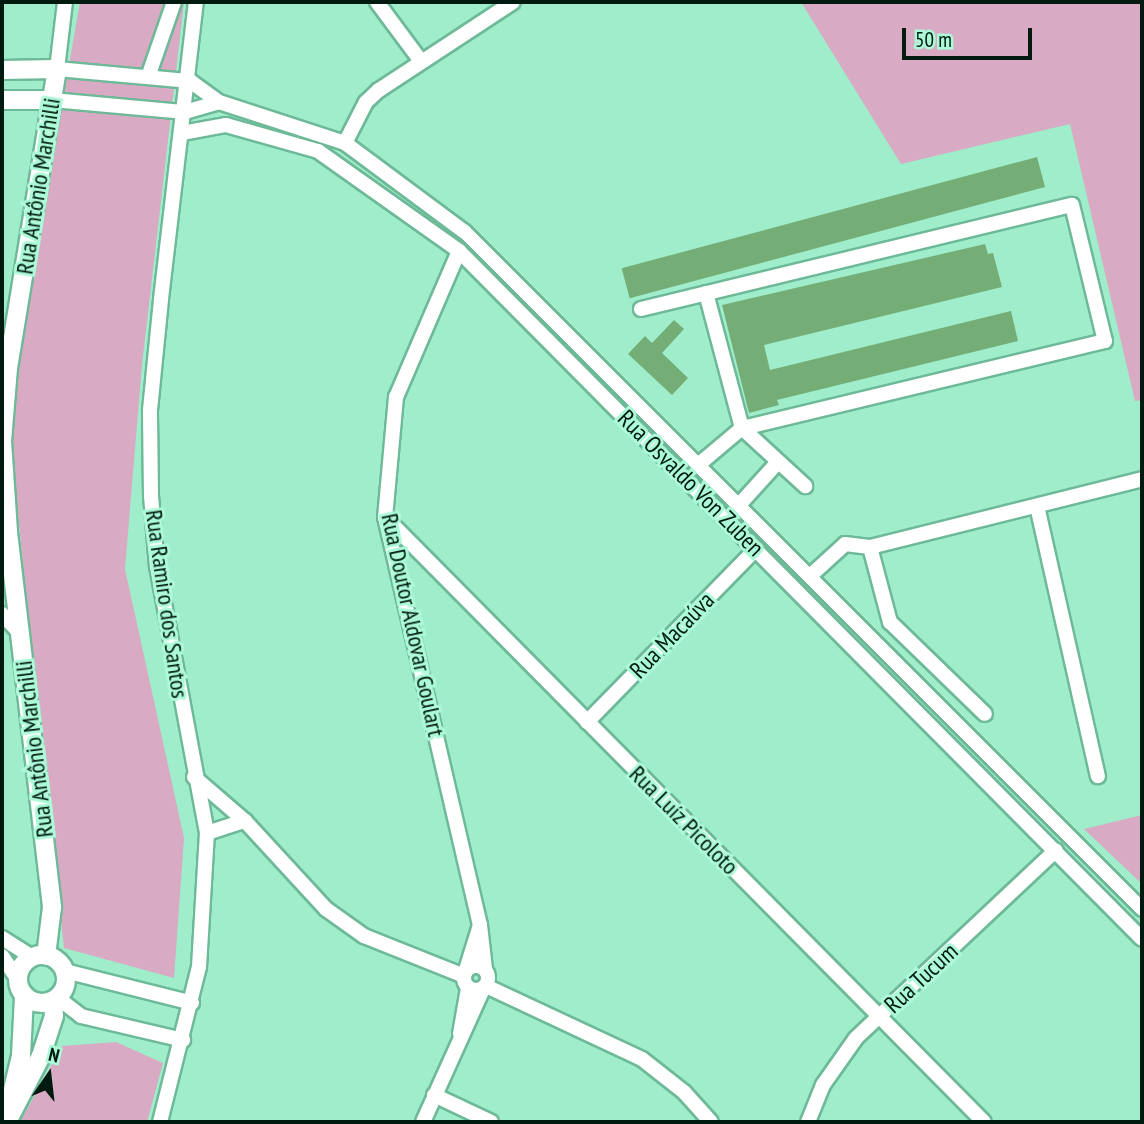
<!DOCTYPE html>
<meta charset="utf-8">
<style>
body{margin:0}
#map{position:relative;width:1144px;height:1124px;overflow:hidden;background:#9fedca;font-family:"PT Sans Narrow",sans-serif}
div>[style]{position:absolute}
.green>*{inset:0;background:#d8aac3}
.building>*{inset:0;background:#74ad75;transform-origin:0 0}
.roads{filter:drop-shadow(2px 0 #6db998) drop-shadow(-2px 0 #6db998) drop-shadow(0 2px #6db998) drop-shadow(0 -2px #6db998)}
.minor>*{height:14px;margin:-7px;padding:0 7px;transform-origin:7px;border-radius:7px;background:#fff}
.minor>.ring{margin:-7px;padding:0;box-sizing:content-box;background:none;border:14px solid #fff;border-radius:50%}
.tertiary>*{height:18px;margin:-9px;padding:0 9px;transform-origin:9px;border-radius:9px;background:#fff}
.tertiary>.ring{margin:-9px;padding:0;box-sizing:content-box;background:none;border:18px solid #fff;border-radius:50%}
span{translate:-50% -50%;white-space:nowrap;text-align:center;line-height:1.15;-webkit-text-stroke:6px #acfad7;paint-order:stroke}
.street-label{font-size:24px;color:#001a0f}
.frame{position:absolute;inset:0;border:4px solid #001a0f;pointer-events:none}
.north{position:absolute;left:14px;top:1040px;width:70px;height:70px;-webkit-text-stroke:5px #acfad7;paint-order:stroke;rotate:14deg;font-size:19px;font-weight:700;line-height:28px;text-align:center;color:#001a0f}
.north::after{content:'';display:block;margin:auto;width:24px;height:32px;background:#001a0f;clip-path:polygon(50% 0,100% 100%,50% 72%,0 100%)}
.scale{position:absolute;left:902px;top:28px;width:130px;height:32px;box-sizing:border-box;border:4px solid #001a0f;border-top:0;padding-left:9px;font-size:21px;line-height:24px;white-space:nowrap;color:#001a0f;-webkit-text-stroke:5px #acfad7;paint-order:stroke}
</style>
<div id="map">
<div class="green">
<i style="clip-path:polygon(80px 2px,184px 2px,142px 365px,125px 569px,184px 838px,174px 978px,64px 948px,10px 440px,21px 338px)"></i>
<i style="clip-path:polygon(801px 2px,1142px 2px,1142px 400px,1135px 401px,1070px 124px,901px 164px)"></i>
<i style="clip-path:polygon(1142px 815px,1142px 884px,1084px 829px)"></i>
<i style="clip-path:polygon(116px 1042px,163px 1063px,147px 1122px,20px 1122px,62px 1046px)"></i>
</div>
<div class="building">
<i style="left:1037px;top:157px;width:31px;height:430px;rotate:75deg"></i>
<i style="clip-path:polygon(985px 244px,988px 254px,993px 253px,1002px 287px,764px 345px,770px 370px,1011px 311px,1018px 341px,777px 400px,779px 405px,749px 413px,722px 305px)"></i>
<i style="clip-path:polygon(674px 320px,684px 329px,662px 353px,688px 378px,672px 395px,628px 354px,645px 336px,652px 343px)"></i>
</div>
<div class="roads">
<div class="minor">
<i style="left:65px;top:2px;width:67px;rotate:96.8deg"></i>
<i style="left:57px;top:69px;width:134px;rotate:5.2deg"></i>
<i style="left:190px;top:81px;width:36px;rotate:36deg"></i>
<i style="left:219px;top:102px;width:133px;rotate:18deg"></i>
<i style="left:345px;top:143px;width:149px;rotate:36.6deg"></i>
<i style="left:465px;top:232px;width:957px;rotate:45deg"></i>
<i style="left:377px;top:2px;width:72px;rotate:53.4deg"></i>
<i style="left:148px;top:77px;width:79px;rotate:-70.9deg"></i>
<i style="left:52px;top:100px;width:134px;rotate:5.2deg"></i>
<i style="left:185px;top:112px;width:35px;rotate:-16deg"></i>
<i style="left:182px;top:133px;width:45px;rotate:-10.3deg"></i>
<i style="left:226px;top:125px;width:96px;rotate:15.8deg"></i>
<i style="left:318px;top:151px;width:173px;rotate:35.3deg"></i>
<i style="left:459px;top:251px;width:969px;rotate:45.21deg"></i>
<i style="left:345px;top:143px;width:46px;rotate:-62.9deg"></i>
<i style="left:366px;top:102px;width:18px;rotate:-43deg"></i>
<i style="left:379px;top:90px;width:160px;rotate:-33.3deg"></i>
<i style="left:459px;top:251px;width:159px;rotate:113.3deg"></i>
<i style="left:396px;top:397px;width:121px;rotate:95.2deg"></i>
<i style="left:385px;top:517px;width:419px;rotate:76.9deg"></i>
<i style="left:480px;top:925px;width:44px;rotate:83.5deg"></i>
<i style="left:706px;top:293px;width:140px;rotate:75.1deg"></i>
<i style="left:742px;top:428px;width:86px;rotate:42.6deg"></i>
<i style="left:641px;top:309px;width:443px;rotate:-13.6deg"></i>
<i style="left:1072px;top:205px;width:140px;rotate:76.4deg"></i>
<i style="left:1105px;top:341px;width:373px;rotate:166.5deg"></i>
<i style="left:742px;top:428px;width:57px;rotate:139.9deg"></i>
<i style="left:739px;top:505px;width:58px;rotate:-47.8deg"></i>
<i style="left:1037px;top:506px;width:277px;rotate:77.3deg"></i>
<i style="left:385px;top:517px;width:851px;rotate:45.29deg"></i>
<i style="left:870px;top:547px;width:78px;rotate:75.1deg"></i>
<i style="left:890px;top:622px;width:132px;rotate:44.1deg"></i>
<i style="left:810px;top:576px;width:47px;rotate:-42.4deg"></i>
<i style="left:845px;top:544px;width:25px;rotate:7deg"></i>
<i style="left:870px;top:547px;width:280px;rotate:-14deg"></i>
<i style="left:2px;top:614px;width:26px;rotate:47deg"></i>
<i style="left:587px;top:722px;width:242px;rotate:-45.7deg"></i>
<i style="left:194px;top:777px;width:67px;rotate:40.8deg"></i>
<i style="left:245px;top:821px;width:120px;rotate:47.4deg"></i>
<i style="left:326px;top:909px;width:47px;rotate:35.4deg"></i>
<i style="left:364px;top:936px;width:108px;rotate:21.8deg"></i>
<i style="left:207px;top:833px;width:40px;rotate:-18deg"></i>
<i style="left:2px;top:938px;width:36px;rotate:32deg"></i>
<i style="left:2px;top:956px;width:29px;rotate:56deg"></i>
<i class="ring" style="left:464px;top:966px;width:10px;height:10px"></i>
<i style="left:466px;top:970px;width:47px;rotate:-72.7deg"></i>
<i style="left:65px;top:971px;width:131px;rotate:14.1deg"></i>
<i style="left:486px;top:986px;width:172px;rotate:25.1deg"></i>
<i style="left:642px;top:1059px;width:53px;rotate:38.2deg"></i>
<i style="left:684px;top:1092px;width:40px;rotate:48deg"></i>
<i style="left:58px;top:998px;width:29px;rotate:38deg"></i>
<i style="left:81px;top:1016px;width:105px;rotate:13.2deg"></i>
<i style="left:460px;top:1034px;width:47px;rotate:-80.1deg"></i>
<i style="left:434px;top:1095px;width:63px;rotate:25.3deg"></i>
<i style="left:160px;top:1122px;width:160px;rotate:-75.9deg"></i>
<i style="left:199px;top:967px;width:134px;rotate:-86.6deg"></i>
<i style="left:207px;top:833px;width:271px;rotate:-100.6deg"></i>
<i style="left:157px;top:567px;width:71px;rotate:-94.8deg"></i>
<i style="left:151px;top:496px;width:86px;rotate:-90.7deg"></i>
<i style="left:150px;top:410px;width:112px;rotate:-84.3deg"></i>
<i style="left:161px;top:299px;width:299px;rotate:-83.3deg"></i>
<i style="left:423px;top:1122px;width:146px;rotate:-65.7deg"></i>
<i style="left:808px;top:1122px;width:40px;rotate:-68deg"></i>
<i style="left:823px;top:1085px;width:57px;rotate:-54.9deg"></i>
<i style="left:856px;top:1038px;width:274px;rotate:-43.2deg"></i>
</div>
<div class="tertiary">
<i style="left:2px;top:70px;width:55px;rotate:-1deg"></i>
<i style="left:57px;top:69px;width:303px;rotate:99.3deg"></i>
<i style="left:8px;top:368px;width:73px;rotate:94.7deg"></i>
<i style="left:2px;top:441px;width:91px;rotate:86.2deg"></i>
<i style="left:8px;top:532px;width:378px;rotate:83.3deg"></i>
<i style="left:52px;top:907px;width:49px;rotate:97deg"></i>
<i style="left:2px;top:100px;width:50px"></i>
<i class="ring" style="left:18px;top:955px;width:30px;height:30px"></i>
<i style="left:8px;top:1110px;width:56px;rotate:-76.5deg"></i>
<i style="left:21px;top:1056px;width:60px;rotate:-87.1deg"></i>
<i style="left:7px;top:1122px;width:74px;rotate:-62.7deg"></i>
<i style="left:41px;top:1056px;width:42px;rotate:-72deg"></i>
<i style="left:54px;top:1016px;width:15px;rotate:-94deg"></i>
</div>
</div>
<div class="street-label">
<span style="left:38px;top:186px;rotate:-81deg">Rua Antônio Marchilli</span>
<span style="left:691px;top:483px;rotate:45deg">Rua Osvaldo Von Zuben</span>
<span style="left:167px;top:604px;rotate:82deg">Rua Ramiro dos Santos</span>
<span style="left:413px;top:625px;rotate:78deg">Rua Doutor Aldovar Goulart</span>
<span style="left:672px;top:635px;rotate:-46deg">Rua Macaúva</span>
<span style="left:34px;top:749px;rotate:-97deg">Rua Antônio Marchilli</span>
<span style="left:684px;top:820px;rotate:45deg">Rua Luíz Picoloto</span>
<span style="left:921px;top:978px;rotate:-43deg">Rua Tucum</span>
</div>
<div class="frame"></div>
<div class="north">N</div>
<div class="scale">50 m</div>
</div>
